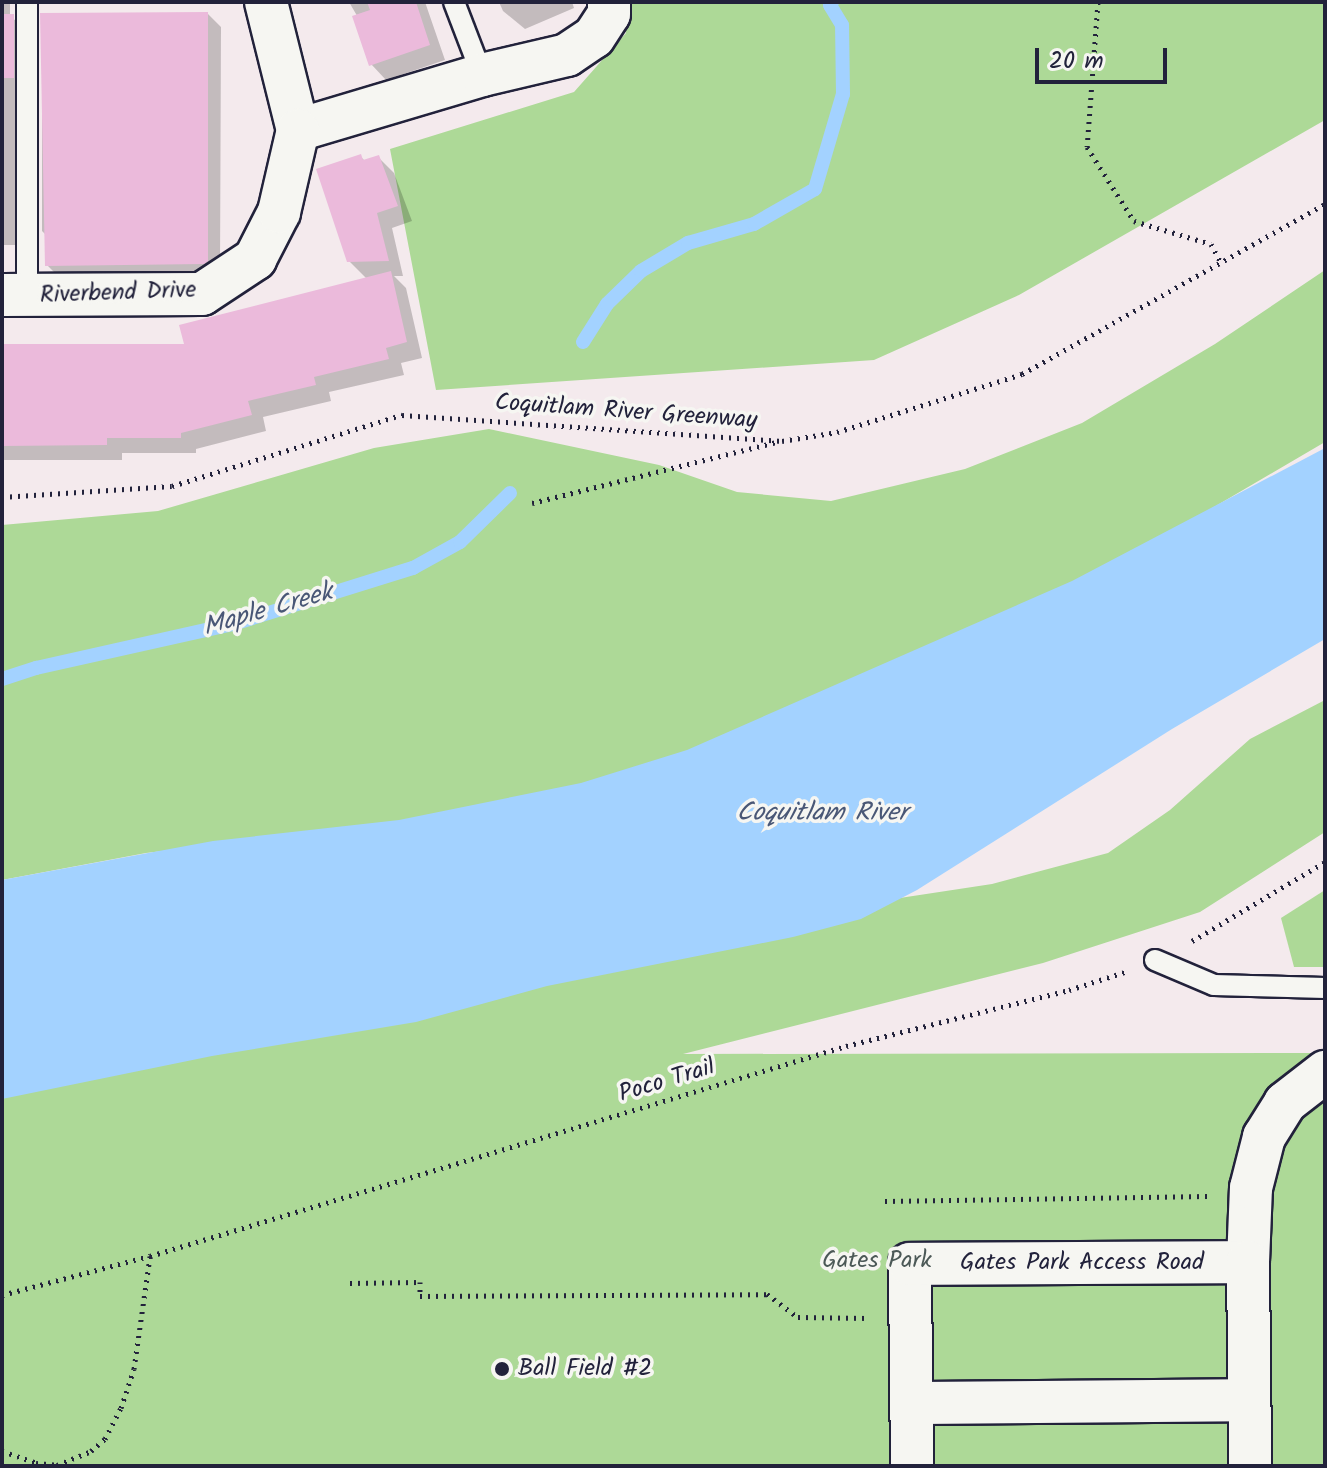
<!DOCTYPE html>
<style>
body{margin:0}
#map{position:relative;width:1327px;height:1468px;overflow:hidden;background:#f4eaed;font-family:Kalam,sans-serif}
div>[style]{position:absolute}
.green>*{inset:0;background:#add997}
.water>*{inset:0;background:#a3d2ff}
.shadow>*{inset:0;background:#0003}
.stream>*{height:14px;margin:-7px;padding:0 7px;transform-origin:7px;border-radius:7px;background:#a3d2ff}
.building>*{inset:0;background:#ebbadb;transform-origin:0 0}
.path>*{height:5px;margin-top:-2.5px;transform-origin:0;background:repeating-linear-gradient(90deg,#22223b 0 2px,transparent 0 8px)}
.roads{filter:drop-shadow(2px 0 #22223b) drop-shadow(-2px 0 #22223b) drop-shadow(0 2px #22223b) drop-shadow(0 -2px #22223b)}
.service>*{height:20px;margin:-10px;padding:0 10px;transform-origin:10px;border-radius:10px;background:#f6f6f2}
.minor>*{height:42px;margin:-21px;padding:0 21px;transform-origin:21px;border-radius:21px;background:#f6f6f2}
.dots>*{width:22px;height:22px;translate:-50% -50%;box-sizing:border-box;border:4px solid #f6f6f2;border-radius:50%}
span{translate:-50% -50%;white-space:nowrap;text-align:center;line-height:1.15;-webkit-text-stroke:7px #f6f6f2;paint-order:stroke}
.street-label{font-size:24px;color:#22223b}
.park-label{font-size:24px;color:#4c5957}
.poi-label{font-size:24px;color:#22223b}
.left{translate:0 -50%;text-align:left}
.water-label{font-size:26px;color:#495776;font-style:italic}
.frame{position:absolute;inset:0;border:4px solid #22223b;pointer-events:none}
.scale{position:absolute;left:1035px;top:48px;width:132px;height:36px;box-sizing:border-box;border:4px solid #22223b;border-top:0;padding-left:10px;font-size:24px;line-height:28px;white-space:nowrap;color:#22223b;-webkit-text-stroke:6px #f6f6f2;paint-order:stroke}
</style>
<div id="map">
<div class="green">
<i style="clip-path:polygon(618px 2px,1325px 2px,1325px 120px,1019px 295px,874px 360px,436px 390px,390px 149px,574px 92px,626px 33px)"></i>
<i style="clip-path:polygon(1325px 270px,1325px 442px,1052px 602px,685px 769px,486px 813px,146px 853px,2px 880px,2px 525px,158px 511px,374px 448px,489px 429px,659px 465px,737px 492px,831px 501px,965px 469px,1082px 423px,1215px 344px)"></i>
<i style="clip-path:polygon(1325px 700px,1325px 832px,1200px 912px,1043px 963px,683px 1054px,1325px 1053px,1325px 1466px,2px 1466px,2px 1077px,834px 908px,992px 884px,1108px 853px,1170px 810px,1250px 739px)"></i>
<i style="clip-path:polygon(1325px 890px,1325px 967px,1294px 967px,1281px 918px)"></i>
</div>
<div class="water">
<i style="clip-path:polygon(1325px 448px,1325px 639px,1172px 729px,917px 890px,861px 919px,793px 937px,547px 986px,416px 1022px,212px 1056px,2px 1099px,2px 880px,213px 841px,399px 820px,581px 783px,687px 750px,1072px 581px)"></i>
</div>
<div class="shadow">
<i style="clip-path:polygon(2px 2px,10px 2px,10px 16px,27px 30px,27px 245px,2px 245px)"></i>
<i style="clip-path:polygon(349px 2px,425px 2px,445px 60px,386px 80px,371px 64px,363px 26px)"></i>
<i style="clip-path:polygon(499px 2px,572px 2px,574px 8px,525px 29px,503px 11px)"></i>
<i style="clip-path:polygon(208px 14px,221px 27px,220px 275px,60px 278px,47px 265px,46px 235px,42px 231px,42px 15px)"></i>
<i style="clip-path:polygon(360px 156px,365px 161px,378px 157px,394px 173px,412px 221px,392px 228px,403px 276px,394px 276px,406px 288px,422px 358px,401px 363px,404px 375px,329px 392px,331px 401px,263px 417px,266px 431px,196px 449px,196px 453px,122px 453px,122px 460px,2px 460px,2px 345px,186px 346px,367px 279px,349px 261px)"></i>
</div>
<div class="stream">
<i style="left:583px;top:342px;width:45px;rotate:-57.7deg"></i>
<i style="left:607px;top:304px;width:47px;rotate:-44.1deg"></i>
<i style="left:641px;top:271px;width:55px;rotate:-30.8deg"></i>
<i style="left:688px;top:243px;width:69px;rotate:-16.1deg"></i>
<i style="left:754px;top:224px;width:70px;rotate:-29.8deg"></i>
<i style="left:815px;top:189px;width:99px;rotate:-73.6deg"></i>
<i style="left:843px;top:94px;width:69px;rotate:-90.8deg"></i>
<i style="left:842px;top:25px;width:23px;rotate:-121deg"></i>
<i style="left:830px;top:5px;width:4px;rotate:-56deg"></i>
<i style="left:2px;top:679px;width:36px;rotate:-18deg"></i>
<i style="left:36px;top:668px;width:202px;rotate:-12.6deg"></i>
<i style="left:233px;top:624px;width:189px;rotate:-17.3deg"></i>
<i style="left:413px;top:568px;width:54px;rotate:-29deg"></i>
<i style="left:460px;top:542px;width:70px;rotate:-44.4deg"></i>
</div>
<div class="building">
<i style="clip-path:polygon(367px 2px,416px 2px,430px 45px,369px 66px,352px 16px,370px 10px)"></i>
<i style="clip-path:polygon(208px 12px,208px 261px,204px 264px,45px 266px,40px 13px)"></i>
<i style="left:2px;top:14px;width:12px;height:64px"></i>
<i style="clip-path:polygon(361px 154px,363px 160px,379px 155px,398px 206px,377px 213px,389px 261px,347px 262px,316px 169px)"></i>
<i style="clip-path:polygon(391px 271px,407px 342px,386px 348px,389px 359px,314px 377px,316px 385px,248px 401px,252px 415px,181px 433px,181px 438px,107px 438px,107px 445px,2px 446px,2px 344px,184px 344px,179px 325px)"></i>
</div>
<div class="path">
<i style="left:1098px;top:2px;width:145px;rotate:94.3deg"></i>
<i style="left:1087px;top:147px;width:88px;rotate:57.6deg"></i>
<i style="left:1134px;top:221px;width:80px;rotate:16.6deg"></i>
<i style="left:1211px;top:244px;width:21px;rotate:62deg"></i>
<i style="left:2px;top:497px;width:170px;rotate:-3.7deg"></i>
<i style="left:172px;top:486px;width:241px;rotate:-17.2deg"></i>
<i style="left:402px;top:415px;width:381px;rotate:3.9deg"></i>
<i style="left:782px;top:441px;width:56px;rotate:-9.3deg"></i>
<i style="left:837px;top:432px;width:194px;rotate:-17.4deg"></i>
<i style="left:1022px;top:374px;width:347px;rotate:-29.3deg"></i>
<i style="left:532px;top:503px;width:252px;rotate:-14deg"></i>
<i style="left:1192px;top:941px;width:155px;rotate:-30.7deg"></i>
<i style="left:885px;top:1201px;width:323px;rotate:-0.9deg"></i>
<i style="left:350px;top:1283px;width:70px;rotate:-0.8deg"></i>
<i style="left:420px;top:1282px;width:14px;rotate:90deg"></i>
<i style="left:420px;top:1296px;width:347px;rotate:-0.3deg"></i>
<i style="left:767px;top:1294px;width:39px;rotate:37deg"></i>
<i style="left:798px;top:1317px;width:70px;rotate:0.8deg"></i>
<i style="left:2px;top:1295px;width:153px;rotate:-14.8deg"></i>
<i style="left:150px;top:1256px;width:727px;rotate:-16.79deg"></i>
<i style="left:846px;top:1046px;width:230px;rotate:-14.1deg"></i>
<i style="left:1069px;top:990px;width:59px;rotate:-17.8deg"></i>
<i style="left:2px;top:1451px;width:36px;rotate:19deg"></i>
<i style="left:36px;top:1463px;width:21px;rotate:5deg"></i>
<i style="left:57px;top:1465px;width:37px;rotate:-22deg"></i>
<i style="left:91px;top:1451px;width:18px;rotate:-41deg"></i>
<i style="left:105px;top:1439px;width:35px;rotate:-63deg"></i>
<i style="left:121px;top:1408px;width:41px;rotate:-71.6deg"></i>
<i style="left:134px;top:1369px;width:114px;rotate:-81.9deg"></i>
</div>
<div class="roads">
<div class="service">
<i style="left:27px;top:2px;width:293px;rotate:90deg"></i>
<i style="left:454px;top:2px;width:78px;rotate:69deg"></i>
<i style="left:1155px;top:960px;width:64px;rotate:23deg"></i>
<i style="left:1214px;top:985px;width:111px;rotate:1.5deg"></i>
</div>
<div class="minor">
<i style="left:266px;top:2px;width:132px;rotate:76deg"></i>
<i style="left:298px;top:130px;width:192px;rotate:-16.6deg"></i>
<i style="left:482px;top:75px;width:87px;rotate:-13.2deg"></i>
<i style="left:567px;top:55px;width:32px;rotate:-34deg"></i>
<i style="left:594px;top:37px;width:27px;rotate:-57deg"></i>
<i style="left:609px;top:14px;width:12px;rotate:-90deg"></i>
<i style="left:2px;top:295px;width:200px;rotate:-0.3deg"></i>
<i style="left:202px;top:294px;width:64px;rotate:-33.4deg"></i>
<i style="left:255px;top:259px;width:53px;rotate:-62.9deg"></i>
<i style="left:279px;top:212px;width:84px;rotate:-77deg"></i>
<i style="left:1248px;top:1262px;width:74px;rotate:-87.7deg"></i>
<i style="left:1251px;top:1188px;width:53px;rotate:-75.7deg"></i>
<i style="left:1264px;top:1137px;width:40px;rotate:-58deg"></i>
<i style="left:1285px;top:1103px;width:51px;rotate:-37.8deg"></i>
<i style="left:912px;top:1403px;width:337px;rotate:-0.5deg"></i>
<i style="left:912px;top:1466px;width:202px;rotate:-90.6deg"></i>
<i style="left:910px;top:1264px;width:338px;rotate:-0.3deg"></i>
<i style="left:1248px;top:1262px;width:204px;rotate:89.4deg"></i>
</div>
</div>
<div class="dots">
<i style="left:502px;top:1369px;background:#22223b"></i>
</div>
<div class="street-label">
<span style="left:118px;top:293px;rotate:-2deg">Riverbend Drive</span>
<span style="left:626px;top:412px;rotate:4deg">Coquitlam River Greenway</span>
<span style="left:667px;top:1081px;rotate:-17deg">Poco Trail</span>
<span style="left:1082px;top:1263px">Gates Park Access Road</span>
</div>
<div class="park-label">
<span style="left:877px;top:1261px">Gates Park</span>
</div>
<div class="poi-label">
<span class="left" style="left:518px;top:1369px">Ball Field #2</span>
</div>
<div class="water-label">
<span style="left:268px;top:611px;rotate:-16deg">Maple Creek</span>
<span style="left:822px;top:814px">Coquitlam River</span>
</div>
<div class="frame"></div>
<div class="scale">20 m</div>
</div>
